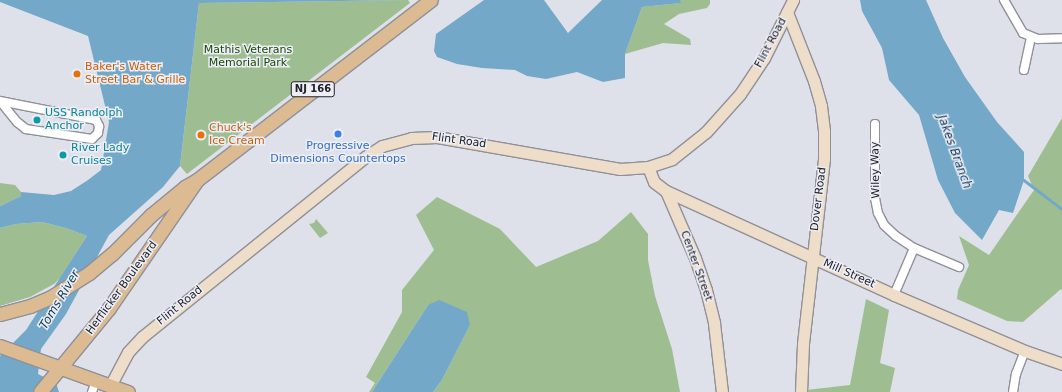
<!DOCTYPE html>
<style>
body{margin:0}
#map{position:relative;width:1062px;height:392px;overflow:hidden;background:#dfe1ea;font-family:"DejaVu Sans",sans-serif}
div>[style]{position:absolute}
.green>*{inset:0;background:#9ebe92}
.water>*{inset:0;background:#74a8c9}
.stream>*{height:2.5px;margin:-1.25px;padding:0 1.25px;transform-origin:1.25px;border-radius:1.25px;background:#74a8c9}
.roads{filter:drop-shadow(1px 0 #8f9099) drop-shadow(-1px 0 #8f9099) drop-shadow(0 1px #8f9099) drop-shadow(0 -1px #8f9099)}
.street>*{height:8px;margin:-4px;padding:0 4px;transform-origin:4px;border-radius:4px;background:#fff}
.secondary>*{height:11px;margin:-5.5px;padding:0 5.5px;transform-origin:5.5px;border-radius:5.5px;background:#eeddc9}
.primary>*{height:13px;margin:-6.5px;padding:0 6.5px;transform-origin:6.5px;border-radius:6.5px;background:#dcbb93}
.dots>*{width:11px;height:11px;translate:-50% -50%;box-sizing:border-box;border:2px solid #eceef8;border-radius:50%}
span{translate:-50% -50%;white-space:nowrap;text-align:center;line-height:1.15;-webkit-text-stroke:3px #eceef8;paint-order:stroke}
.shield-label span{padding:1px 3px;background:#eceef8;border:1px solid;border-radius:3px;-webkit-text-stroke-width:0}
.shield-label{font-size:10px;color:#202124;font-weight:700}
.street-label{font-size:11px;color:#202124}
.park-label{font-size:11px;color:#1c4604}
.food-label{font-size:11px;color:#c56008}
.left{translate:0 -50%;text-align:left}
.culture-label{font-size:11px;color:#0d838f}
.shop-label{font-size:11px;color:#366cbe}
.water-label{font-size:12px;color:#0c374f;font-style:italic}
</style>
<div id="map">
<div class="green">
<i style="clip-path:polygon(408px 0,410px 3px,187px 174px,180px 166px,199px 3px)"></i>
<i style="clip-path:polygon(680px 0,710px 0,710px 4px,707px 8px,679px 14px,664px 24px,690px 39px,691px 45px,663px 43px,625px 54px,642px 7px,680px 3px)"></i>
<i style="clip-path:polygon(1062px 118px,1062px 291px,1061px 289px,1023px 322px,1007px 321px,957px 299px,958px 290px,969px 265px,959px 236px,989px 255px,1034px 190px,1028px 176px)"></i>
<i style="clip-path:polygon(0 183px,15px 185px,21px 192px,21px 196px,0 206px)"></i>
<i style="clip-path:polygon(437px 197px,500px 229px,536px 267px,598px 241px,631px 212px,648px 234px,648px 260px,655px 296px,672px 349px,680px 392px,433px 392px,442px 380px,470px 325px,428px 305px,372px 392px,369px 392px,375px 383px,366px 377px,402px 312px,402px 290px,434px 250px,416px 215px)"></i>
<i style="clip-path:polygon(316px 219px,328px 233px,320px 238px,309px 224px,314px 223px)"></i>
<i style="clip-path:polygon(42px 222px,66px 228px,87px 236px,60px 278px,54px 284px,30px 297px,0 306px,0 228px,16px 224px)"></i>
<i style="clip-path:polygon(866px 299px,889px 310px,880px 363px,895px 368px,890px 392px,806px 392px,806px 390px,850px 385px)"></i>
</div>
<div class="water">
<i style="clip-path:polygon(0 0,408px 0,199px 3px,180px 166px,163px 187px,109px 235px,66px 314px,41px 349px,38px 374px,56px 383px,59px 392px,0 392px,0 356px,26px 330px,87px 236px,66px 228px,42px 222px,16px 224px,0 228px,0 206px,21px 196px,21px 192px,54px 195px,71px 191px,88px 180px,101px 170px,109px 122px,88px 36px,0 2px)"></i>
<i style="clip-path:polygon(484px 0,544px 0,568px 33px,602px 0,680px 0,681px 3px,642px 7px,625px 54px,625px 78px,603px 82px,577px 72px,546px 79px,527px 76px,515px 70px,482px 68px,457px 64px,437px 57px,434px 51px,436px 34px)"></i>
<i style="clip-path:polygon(860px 0,926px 0,943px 38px,965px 77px,997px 122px,1024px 152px,1024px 180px,1013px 213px,999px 210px,982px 240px,955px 213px,938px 180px,919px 115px,889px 80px,882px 48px,862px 11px)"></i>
<i style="clip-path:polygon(439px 300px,467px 312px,470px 325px,442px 380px,433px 392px,372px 392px,428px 305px)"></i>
</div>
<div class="stream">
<i style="left:1024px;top:180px;width:48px;rotate:37.3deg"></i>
</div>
<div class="roads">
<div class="street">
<i style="left:1004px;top:0;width:38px;rotate:60deg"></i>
<i style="left:1023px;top:33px;width:16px;rotate:22deg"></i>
<i style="left:1038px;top:39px;width:24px;rotate:-2deg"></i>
<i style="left:1024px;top:70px;width:33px;rotate:-78deg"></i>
<i style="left:0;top:101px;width:98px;rotate:11.2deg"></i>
<i style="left:96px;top:120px;width:7px;rotate:63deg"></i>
<i style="left:99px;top:126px;width:7px;rotate:98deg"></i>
<i style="left:98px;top:133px;width:8px;rotate:135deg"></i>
<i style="left:92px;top:139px;width:67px;rotate:-171.4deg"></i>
<i style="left:26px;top:129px;width:11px;rotate:-142deg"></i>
<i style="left:17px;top:122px;width:27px;rotate:-129deg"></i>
<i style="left:875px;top:124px;width:74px;rotate:90deg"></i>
<i style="left:875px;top:198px;width:15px;rotate:79deg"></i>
<i style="left:878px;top:213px;width:13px;rotate:63deg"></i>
<i style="left:884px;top:225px;width:16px;rotate:43deg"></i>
<i style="left:896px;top:236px;width:22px;rotate:34deg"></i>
<i style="left:914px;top:248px;width:49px;rotate:22.9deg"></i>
<i style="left:894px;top:295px;width:51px;rotate:-66.9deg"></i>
<i style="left:92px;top:392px;width:12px;rotate:-70deg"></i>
<i style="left:1013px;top:392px;width:18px;rotate:-81deg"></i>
<i style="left:1016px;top:374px;width:25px;rotate:-69deg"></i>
</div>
<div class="secondary">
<i style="left:787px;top:12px;width:74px;rotate:68.6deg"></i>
<i style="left:814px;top:81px;width:26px;rotate:74deg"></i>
<i style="left:821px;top:106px;width:25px;rotate:83deg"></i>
<i style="left:824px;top:131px;width:28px;rotate:90deg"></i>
<i style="left:824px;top:159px;width:186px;rotate:96.5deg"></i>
<i style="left:803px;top:344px;width:48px;rotate:92.4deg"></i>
<i style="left:648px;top:167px;width:16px;rotate:68deg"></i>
<i style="left:654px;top:182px;width:15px;rotate:37deg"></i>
<i style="left:666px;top:191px;width:251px;rotate:24.5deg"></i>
<i style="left:894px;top:295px;width:142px;rotate:23.1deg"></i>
<i style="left:1025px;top:351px;width:39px;rotate:19deg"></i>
<i style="left:666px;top:191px;width:73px;rotate:66.6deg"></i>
<i style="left:695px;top:258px;width:34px;rotate:71deg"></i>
<i style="left:706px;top:290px;width:34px;rotate:76deg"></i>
<i style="left:714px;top:323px;width:69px;rotate:83.4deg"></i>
<i style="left:110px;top:386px;width:38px;rotate:-62deg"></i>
<i style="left:128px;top:352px;width:21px;rotate:-47deg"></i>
<i style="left:142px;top:337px;width:287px;rotate:-38.9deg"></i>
<i style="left:365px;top:157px;width:20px;rotate:-33deg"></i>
<i style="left:382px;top:146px;width:30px;rotate:-15deg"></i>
<i style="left:411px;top:138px;width:26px;rotate:-2deg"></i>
<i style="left:437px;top:137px;width:186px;rotate:9.9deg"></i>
<i style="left:620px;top:169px;width:28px;rotate:-4deg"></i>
<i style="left:648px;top:167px;width:25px;rotate:-18deg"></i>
<i style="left:672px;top:159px;width:43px;rotate:-38.5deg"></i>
<i style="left:706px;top:132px;width:51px;rotate:-48.2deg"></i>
<i style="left:740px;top:94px;width:43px;rotate:-56.3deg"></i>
<i style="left:764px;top:58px;width:65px;rotate:-63.4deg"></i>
</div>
<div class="primary">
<i style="left:0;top:314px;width:31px;rotate:-15deg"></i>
<i style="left:30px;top:306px;width:23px;rotate:-23deg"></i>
<i style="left:51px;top:297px;width:45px;rotate:-32.3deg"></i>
<i style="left:89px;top:273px;width:30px;rotate:-40deg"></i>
<i style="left:112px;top:254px;width:55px;rotate:-45deg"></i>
<i style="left:151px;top:215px;width:44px;rotate:-39.5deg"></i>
<i style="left:185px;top:187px;width:14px;rotate:-30deg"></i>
<i style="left:197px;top:180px;width:295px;rotate:-37.6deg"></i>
<i style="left:0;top:346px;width:136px;rotate:19.8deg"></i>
<i style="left:40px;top:392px;width:109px;rotate:-50.6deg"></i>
<i style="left:109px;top:308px;width:152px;rotate:-55.5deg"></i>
</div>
</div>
<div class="dots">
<i style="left:77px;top:74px;background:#e8710a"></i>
<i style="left:37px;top:120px;background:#0f9aa8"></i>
<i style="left:338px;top:134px;background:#3f7fe0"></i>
<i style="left:201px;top:135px;background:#e8710a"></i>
<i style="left:63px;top:155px;background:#0f9aa8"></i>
</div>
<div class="shield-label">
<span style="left:313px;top:89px">NJ 166</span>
</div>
<div class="street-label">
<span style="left:771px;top:43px;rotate:-62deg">Flint Road</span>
<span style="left:459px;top:141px;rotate:8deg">Flint Road</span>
<span style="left:876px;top:170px;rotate:-91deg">Wiley Way</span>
<span style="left:819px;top:199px;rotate:-83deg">Dover Road</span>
<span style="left:696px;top:266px;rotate:70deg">Center Street</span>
<span style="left:849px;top:274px;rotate:24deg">Mill Street</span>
<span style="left:122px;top:288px;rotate:-54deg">Herflicker Boulevard</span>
<span style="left:180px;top:306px;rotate:-39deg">Flint Road</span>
</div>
<div class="park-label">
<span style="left:248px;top:57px">Mathis Veterans<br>Memorial Park</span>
</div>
<div class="food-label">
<span class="left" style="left:85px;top:74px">Baker's Water<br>Street Bar &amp; Grille</span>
<span class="left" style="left:209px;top:135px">Chuck's<br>Ice Cream</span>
</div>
<div class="culture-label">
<span class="left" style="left:45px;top:120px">USS Randolph<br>Anchor</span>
<span class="left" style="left:71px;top:155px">River Lady<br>Cruises</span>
</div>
<div class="shop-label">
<span style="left:338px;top:153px">Progressive<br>Dimensions Countertops</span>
</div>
<div class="water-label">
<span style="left:954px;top:152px;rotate:70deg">Jakes Branch</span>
<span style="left:60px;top:300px;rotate:-59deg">Toms River</span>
</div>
</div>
